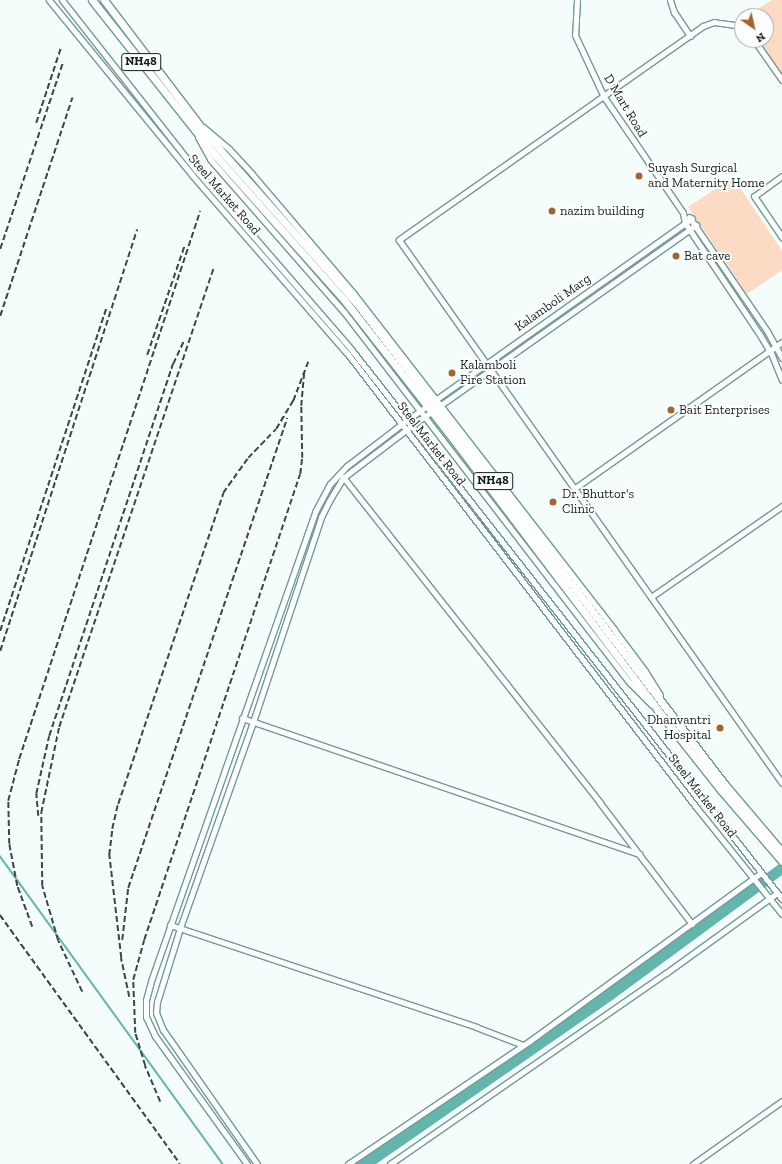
<!DOCTYPE html>
<style>
body{margin:0}
#map{position:relative;width:782px;height:1164px;overflow:hidden;background:#f4fdfb;font-family:"Zilla Slab",serif}
div>[style]{position:absolute}
.green>*{inset:0;background:#fddac3}
.water>*{inset:0;background:#64b6ac}
.stream>*{height:1.5px;margin:-0.75px;padding:0 0.75px;transform-origin:0.75px;border-radius:0.75px;background:#64b6ac}
.roads{filter:drop-shadow(1px 0 #6f9c96) drop-shadow(-1px 0 #6f9c96) drop-shadow(0 1px #6f9c96) drop-shadow(0 -1px #6f9c96)}
.secondary>*{height:5px;margin:-2.5px;padding:0 2.5px;transform-origin:2.5px;border-radius:2.5px;background:#fff}
.highway>*{height:7px;margin:-3.5px;padding:0 3.5px;transform-origin:3.5px;border-radius:3.5px;background:#fff}
.rail>*{height:1.5px;margin-top:-0.75px;transform-origin:0;background:repeating-linear-gradient(90deg,#384846 0 6px,transparent 0 9px)}
.dots>*{width:11px;height:11px;translate:-50% -50%;box-sizing:border-box;border:2px solid #fff;border-radius:50%}
span{translate:-50% -50%;white-space:nowrap;text-align:center;line-height:1.15;-webkit-text-stroke:3.5px #fff;paint-order:stroke}
.shield-label span{padding:1px 3px;background:#fff;border:1px solid;border-radius:3px;-webkit-text-stroke-width:0}
.shield-label{font-size:12px;color:#0e201e;font-weight:700}
.street-label{font-size:13px;color:#0e201e}
.poi-label{font-size:13px;color:#0e201e}
.left{translate:0 -50%;text-align:left}
.right{translate:-100% -50%;text-align:right}
.north{position:absolute;left:734px;top:8px;width:40px;height:40px;box-sizing:border-box;background:#fff;border:1px solid #9fa6a5;border-radius:50%;rotate:146deg;font-size:11px;font-weight:700;line-height:16px;text-align:center;color:#0e201e}
.north::after{content:'';display:block;margin:auto;width:14px;height:18px;background:#a56330;clip-path:polygon(50% 0,100% 100%,50% 72%,0 100%)}
</style>
<div id="map">
<div class="green">
<i style="clip-path:polygon(772px 0,782px 0,782px 75px,758px 40px,766px 40px,766px 16px,746px 16px)"></i>
<i style="clip-path:polygon(733px 177px,782px 251px,782px 270px,747px 294px,688px 207px)"></i>
</div>
<div class="water">
<i style="clip-path:polygon(782px 862px,782px 875px,611px 1001px,376px 1164px,354px 1164px,603px 992px)"></i>
</div>
<div class="stream">
<i style="left:0;top:856px;width:380px;rotate:54.1deg"></i>
</div>
<div class="roads">
<div class="secondary">
<i style="left:49px;top:0;width:226px;rotate:50.7deg"></i>
<i style="left:192px;top:175px;width:236px;rotate:49deg"></i>
<i style="left:347px;top:353px;width:573px;rotate:52.45deg"></i>
<i style="left:696px;top:807px;width:137px;rotate:51.2deg"></i>
<i style="left:62px;top:0;width:216px;rotate:51.8deg"></i>
<i style="left:196px;top:170px;width:237px;rotate:49.1deg"></i>
<i style="left:351px;top:349px;width:699px;rotate:51.92deg"></i>
<i style="left:577px;top:0;width:35px;rotate:93deg"></i>
<i style="left:575px;top:35px;width:68px;rotate:64.9deg"></i>
<i style="left:604px;top:97px;width:140px;rotate:55.7deg"></i>
<i style="left:683px;top:213px;width:10px;rotate:79deg"></i>
<i style="left:685px;top:223px;width:135px;rotate:56.2deg"></i>
<i style="left:760px;top:335px;width:21px;rotate:59deg"></i>
<i style="left:771px;top:353px;width:29px;rotate:68deg"></i>
<i style="left:670px;top:0;width:13px;rotate:72deg"></i>
<i style="left:674px;top:12px;width:29px;rotate:56deg"></i>
<i style="left:742px;top:26px;width:28px;rotate:-172deg"></i>
<i style="left:714px;top:22px;width:12px;rotate:160deg"></i>
<i style="left:703px;top:26px;width:372px;rotate:144.9deg"></i>
<i style="left:399px;top:240px;width:664px;rotate:54.8deg"></i>
<i style="left:754px;top:40px;width:49px;rotate:55deg"></i>
<i style="left:203px;top:127px;width:34px;rotate:40deg"></i>
<i style="left:229px;top:149px;width:34px;rotate:47deg"></i>
<i style="left:252px;top:174px;width:157px;rotate:49.6deg"></i>
<i style="left:354px;top:294px;width:426px;rotate:52.2deg"></i>
<i style="left:615px;top:631px;width:50px;rotate:53.1deg"></i>
<i style="left:645px;top:671px;width:28px;rotate:58deg"></i>
<i style="left:198px;top:137px;width:25px;rotate:61deg"></i>
<i style="left:210px;top:159px;width:203px;rotate:48.8deg"></i>
<i style="left:344px;top:312px;width:468px;rotate:52.4deg"></i>
<i style="left:630px;top:683px;width:31px;rotate:45deg"></i>
<i style="left:782px;top:176px;width:34px;rotate:144deg"></i>
<i style="left:754px;top:196px;width:50px;rotate:55.7deg"></i>
<i style="left:689px;top:217px;width:138px;rotate:55.6deg"></i>
<i style="left:767px;top:331px;width:31px;rotate:61deg"></i>
<i style="left:343px;top:477px;width:415px;rotate:51.7deg"></i>
<i style="left:600px;top:803px;width:152px;rotate:52.8deg"></i>
<i style="left:575px;top:488px;width:253px;rotate:-35.2deg"></i>
<i style="left:651px;top:597px;width:160px;rotate:-34.8deg"></i>
<i style="left:242px;top:718px;width:420px;rotate:18.9deg"></i>
<i style="left:170px;top:925px;width:323px;rotate:18.4deg"></i>
<i style="left:476px;top:1027px;width:50px;rotate:21deg"></i>
<i style="left:247px;top:1164px;width:158px;rotate:-125.7deg"></i>
<i style="left:155px;top:1036px;width:21px;rotate:-115deg"></i>
<i style="left:146px;top:1017px;width:17px;rotate:-90deg"></i>
<i style="left:146px;top:1000px;width:20px;rotate:-75deg"></i>
<i style="left:151px;top:981px;width:497px;rotate:-70.7deg"></i>
<i style="left:315px;top:512px;width:32px;rotate:-62deg"></i>
<i style="left:330px;top:484px;width:25px;rotate:-47deg"></i>
<i style="left:347px;top:466px;width:76px;rotate:-37.5deg"></i>
<i style="left:407px;top:420px;width:349px;rotate:-35.3deg"></i>
<i style="left:257px;top:1164px;width:164px;rotate:-125deg"></i>
<i style="left:163px;top:1030px;width:18px;rotate:-112deg"></i>
<i style="left:156px;top:1013px;width:11px;rotate:-85deg"></i>
<i style="left:157px;top:1002px;width:77px;rotate:-72.7deg"></i>
<i style="left:180px;top:928px;width:219px;rotate:-70.5deg"></i>
<i style="left:253px;top:722px;width:216px;rotate:-71.6deg"></i>
<i style="left:321px;top:517px;width:18px;rotate:-63deg"></i>
<i style="left:329px;top:501px;width:27px;rotate:-59deg"></i>
<i style="left:343px;top:478px;width:11px;rotate:-38deg"></i>
<i style="left:352px;top:471px;width:74px;rotate:-37.3deg"></i>
<i style="left:411px;top:426px;width:349px;rotate:-35.2deg"></i>
<i style="left:348px;top:1164px;width:221px;rotate:-34.1deg"></i>
<i style="left:531px;top:1040px;width:284px;rotate:-36deg"></i>
<i style="left:390px;top:1164px;width:336px;rotate:-34.7deg"></i>
<i style="left:666px;top:973px;width:137px;rotate:-35.8deg"></i>
<i style="left:693px;top:1164px;width:109px;rotate:-35.3deg"></i>
</div>
<div class="highway">
<i style="left:92px;top:0;width:198px;rotate:51.6deg"></i>
<i style="left:215px;top:155px;width:195px;rotate:48.3deg"></i>
<i style="left:345px;top:301px;width:165px;rotate:51.9deg"></i>
<i style="left:447px;top:431px;width:348px;rotate:52.9deg"></i>
<i style="left:657px;top:709px;width:103px;rotate:51.7deg"></i>
<i style="left:721px;top:790px;width:94px;rotate:49.3deg"></i>
<i style="left:104px;top:0;width:168px;rotate:52.7deg"></i>
<i style="left:206px;top:134px;width:230px;rotate:48.3deg"></i>
<i style="left:359px;top:306px;width:603px;rotate:52.62deg"></i>
<i style="left:725px;top:785px;width:88px;rotate:49.6deg"></i>
</div>
</div>
<div class="rail">
<i style="left:36px;top:123px;width:80px;rotate:-71.8deg"></i>
<i style="left:0;top:249px;width:197px;rotate:-71.4deg"></i>
<i style="left:0;top:316px;width:230px;rotate:-71.7deg"></i>
<i style="left:147px;top:355px;width:117px;rotate:-71.1deg"></i>
<i style="left:0;top:631px;width:340px;rotate:-71.8deg"></i>
<i style="left:0;top:651px;width:443px;rotate:-72deg"></i>
<i style="left:38px;top:816px;width:22px;rotate:-95deg"></i>
<i style="left:36px;top:794px;width:59px;rotate:-77.4deg"></i>
<i style="left:49px;top:736px;width:392px;rotate:-71.6deg"></i>
<i style="left:173px;top:364px;width:26px;rotate:-65deg"></i>
<i style="left:0;top:915px;width:307px;rotate:54.1deg"></i>
<i style="left:32px;top:927px;width:44px;rotate:-110.1deg"></i>
<i style="left:17px;top:886px;width:43px;rotate:-100.8deg"></i>
<i style="left:9px;top:844px;width:43px;rotate:-91.3deg"></i>
<i style="left:8px;top:801px;width:43px;rotate:-75.3deg"></i>
<i style="left:19px;top:759px;width:577px;rotate:-71.72deg"></i>
<i style="left:122px;top:940px;width:52px;rotate:-83.4deg"></i>
<i style="left:128px;top:888px;width:496px;rotate:-71.3deg"></i>
<i style="left:82px;top:992px;width:56px;rotate:-115.2deg"></i>
<i style="left:58px;top:941px;width:57px;rotate:-106.2deg"></i>
<i style="left:42px;top:886px;width:73px;rotate:-90.8deg"></i>
<i style="left:41px;top:813px;width:88px;rotate:-78.2deg"></i>
<i style="left:59px;top:727px;width:486px;rotate:-71.4deg"></i>
<i style="left:129px;top:997px;width:40px;rotate:-102deg"></i>
<i style="left:121px;top:958px;width:104px;rotate:-96.6deg"></i>
<i style="left:109px;top:855px;width:26px;rotate:-83deg"></i>
<i style="left:112px;top:829px;width:26px;rotate:-77deg"></i>
<i style="left:118px;top:804px;width:328px;rotate:-71.3deg"></i>
<i style="left:223px;top:493px;width:43px;rotate:-54.5deg"></i>
<i style="left:248px;top:458px;width:40px;rotate:-46deg"></i>
<i style="left:276px;top:429px;width:33px;rotate:-59deg"></i>
<i style="left:293px;top:401px;width:42px;rotate:-69deg"></i>
<i style="left:160px;top:1102px;width:39px;rotate:-113deg"></i>
<i style="left:145px;top:1066px;width:34px;rotate:-107deg"></i>
<i style="left:135px;top:1033px;width:53px;rotate:-92.2deg"></i>
<i style="left:133px;top:980px;width:41px;rotate:-74.6deg"></i>
<i style="left:144px;top:940px;width:491px;rotate:-71.5deg"></i>
<i style="left:300px;top:474px;width:16px;rotate:-83deg"></i>
<i style="left:302px;top:458px;width:52px;rotate:-91.1deg"></i>
<i style="left:301px;top:406px;width:33px;rotate:-85deg"></i>
</div>
<div class="dots">
<i style="left:639px;top:176px;background:#a56330"></i>
<i style="left:552px;top:211px;background:#a56330"></i>
<i style="left:676px;top:256px;background:#a56330"></i>
<i style="left:452px;top:373px;background:#a56330"></i>
<i style="left:671px;top:410px;background:#a56330"></i>
<i style="left:553px;top:502px;background:#a56330"></i>
<i style="left:720px;top:728px;background:#a56330"></i>
</div>
<div class="shield-label">
<span style="left:141px;top:62px">NH48</span>
<span style="left:493px;top:481px">NH48</span>
</div>
<div class="street-label">
<span style="left:625px;top:106px;rotate:59deg">D Mart Road</span>
<span style="left:224px;top:195px;rotate:49deg">Steel Market Road</span>
<span style="left:553px;top:303px;rotate:-35deg">Kalamboli Marg</span>
<span style="left:431px;top:444px;rotate:52deg">Steel Market Road</span>
<span style="left:702px;top:796px;rotate:52deg">Steel Market Road</span>
</div>
<div class="poi-label">
<span class="left" style="left:648px;top:176px">Suyash Surgical<br>and Maternity Home</span>
<span class="left" style="left:560px;top:211px">nazim building</span>
<span class="left" style="left:684px;top:256px">Bat cave</span>
<span class="left" style="left:460px;top:373px">Kalamboli<br>Fire Station</span>
<span class="left" style="left:679px;top:410px">Bait Enterprises</span>
<span class="left" style="left:562px;top:502px">Dr. Bhuttor's<br>Clinic</span>
<span class="right" style="left:711px;top:728px">Dhanvantri<br>Hospital</span>
</div>
<div class="north">N</div>
</div>
